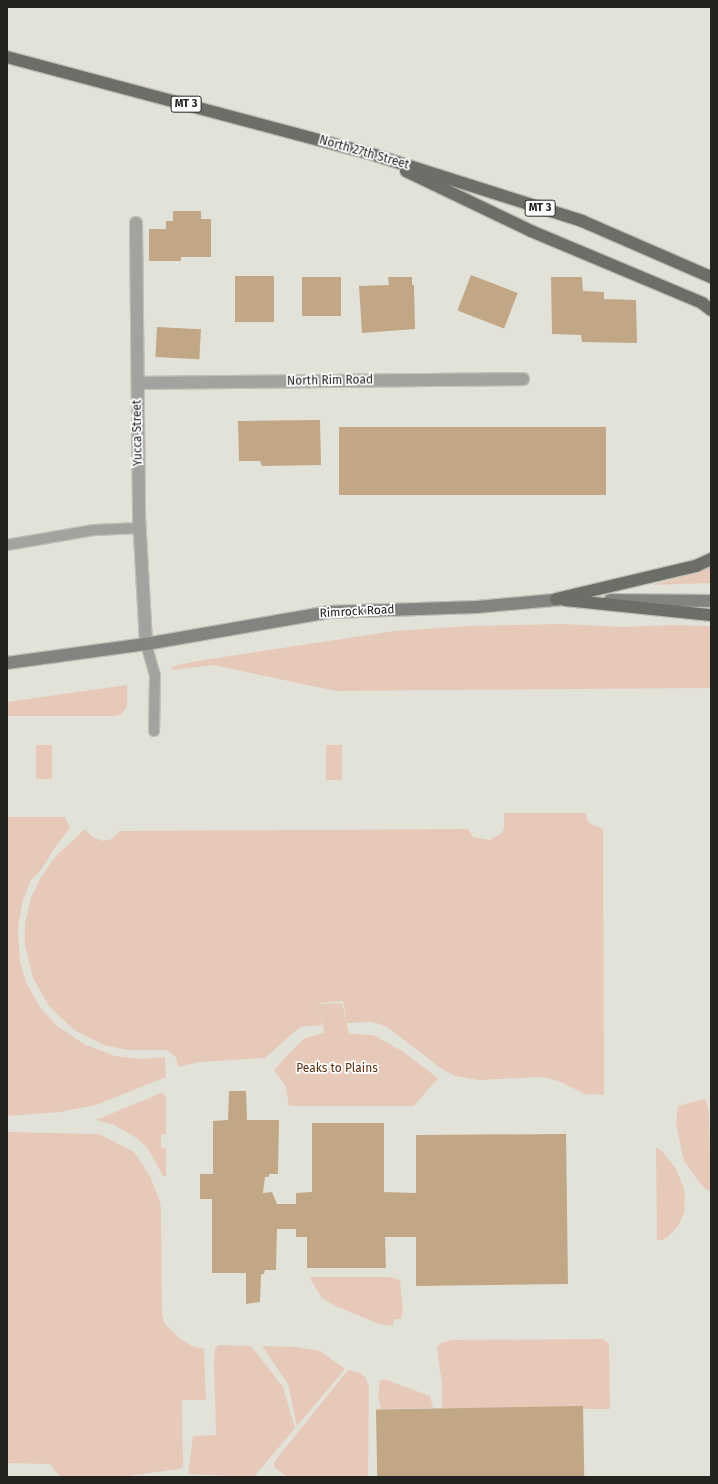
<!DOCTYPE html>
<style>
body{margin:0}
#map{position:relative;width:718px;height:1484px;overflow:hidden;background:#e3e2d9;font-family:"Fira Sans",sans-serif}
div>[style]{position:absolute}
.green>*{inset:0;background:#e6c9b9;transform-origin:0 0}
.building>*{inset:0;background:#c1a786;transform-origin:0 0}
.roads{filter:drop-shadow(1px 0 #c1c0b8) drop-shadow(-1px 0 #c1c0b8) drop-shadow(0 1px #c1c0b8) drop-shadow(0 -1px #c1c0b8)}
.lane>*{height:10px;margin:-5px;padding:0 5px;transform-origin:5px;border-radius:5px;background:#a2a39f}
.street>*{height:12px;margin:-6px;padding:0 6px;transform-origin:6px;border-radius:6px;background:#a2a39f}
.secondary>*{height:12px;margin:-6px;padding:0 6px;transform-origin:6px;border-radius:6px;background:#83847f}
.primary>*{height:12px;margin:-6px;padding:0 6px;transform-origin:6px;border-radius:6px;background:#6d6e68}
span{translate:-50% -50%;white-space:nowrap;text-align:center;line-height:1.15;-webkit-text-stroke:3.5px #fff;paint-order:stroke}
.shield-label span{padding:1px 3px;background:#fff;border:1px solid;border-radius:3px;-webkit-text-stroke-width:0}
.shield-label{font-size:11px;color:#242320;font-weight:700}
.street-label{font-size:12px;color:#242320}
.park-label{font-size:12px;color:#5e2e0b}
.frame{position:absolute;inset:0;border:8px solid #242320;pointer-events:none}
</style>
<div id="map">
<div class="green">
<i style="clip-path:polygon(711px 566px,711px 583px,652px 585px,692px 574px)"></i>
<i style="clip-path:polygon(562px 624px,623px 627px,671px 625px,711px 626px,711px 688px,336px 691px,213px 665px,171px 670px,174px 666px,197px 661px,395px 631px,468px 626px)"></i>
<i style="clip-path:polygon(127px 685px,127px 707px,121px 714px,115px 716px,7px 716px,7px 702px)"></i>
<i style="left:36px;top:745px;width:16px;height:34px"></i>
<i style="left:342px;top:745px;width:35px;height:16px;rotate:90deg"></i>
<i style="clip-path:polygon(504px 813px,586px 813px,587px 820px,591px 824px,603px 829px,604px 1095px,585px 1094px,561px 1082px,548px 1078px,537px 1077px,479px 1080px,455px 1076px,442px 1069px,391px 1030px,380px 1024px,371px 1022px,347px 1023px,343px 1001px,319px 1003px,322px 1025px,300px 1027px,265px 1058px,199px 1062px,178px 1067px,176px 1057px,167px 1050px,128px 1050px,104px 1045px,74px 1030px,49px 1006px,33px 978px,25px 946px,25px 924px,31px 898px,41px 877px,55px 857px,85px 829px,92px 837px,103px 841px,112px 839px,120px 831px,468px 829px,473px 837px,490px 840px,502px 833px,504px 828px)"></i>
<i style="clip-path:polygon(7px 817px,65px 817px,70px 828px,56px 846px,41px 870px,31px 880px,23px 900px,19px 920px,18px 932px,20px 962px,27px 984px,40px 1007px,56px 1025px,84px 1044px,115px 1056px,141px 1059px,165px 1057px,166px 1077px,96px 1105px,60px 1112px,7px 1116px)"></i>
<i style="clip-path:polygon(342px 1003px,349px 1034px,373px 1035px,402px 1051px,438px 1078px,414px 1106px,289px 1106px,286px 1087px,274px 1070px,298px 1044px,305px 1038px,324px 1033px,319px 1004px)"></i>
<i style="clip-path:polygon(161px 1093px,166px 1096px,166px 1134px,161px 1134px,161px 1148px,166px 1148px,166px 1176px,163px 1176px,147px 1147px,135px 1137px,114px 1125px,96px 1120px)"></i>
<i style="clip-path:polygon(705px 1099px,708px 1107px,709px 1118px,711px 1192px,704px 1188px,684px 1161px,676px 1124px,678px 1106px)"></i>
<i style="clip-path:polygon(7px 1132px,99px 1134px,134px 1152px,150px 1176px,160px 1202px,161px 1209px,162px 1313px,164px 1323px,179px 1338px,192px 1346px,204px 1349px,206px 1400px,182px 1400px,183px 1467px,179px 1469px,121px 1477px,60px 1477px,50px 1464px,7px 1463px)"></i>
<i style="clip-path:polygon(656px 1148px,662px 1151px,676px 1169px,683px 1186px,685px 1197px,684px 1213px,678px 1226px,668px 1237px,662px 1240px,657px 1240px)"></i>
<i style="clip-path:polygon(309px 1277px,390px 1277px,400px 1280px,403px 1312px,401px 1319px,394px 1319px,393px 1326px,379px 1324px,336px 1306px,322px 1298px)"></i>
<i style="clip-path:polygon(603px 1339px,609px 1344px,610px 1409px,442px 1408px,442px 1384px,437px 1347px,441px 1343px,452px 1340px)"></i>
<i style="clip-path:polygon(218px 1345px,251px 1346px,283px 1387px,295px 1428px,254px 1477px,188px 1474px,193px 1436px,216px 1435px,214px 1364px,215px 1349px)"></i>
<i style="clip-path:polygon(262px 1346px,296px 1347px,320px 1351px,345px 1369px,297px 1426px,288px 1384px)"></i>
<i style="clip-path:polygon(348px 1370px,360px 1373px,366px 1378px,369px 1387px,368px 1477px,287px 1477px,274px 1467px,274px 1462px)"></i>
<i style="clip-path:polygon(384px 1379px,430px 1396px,433px 1408px,381px 1409px,378px 1396px,380px 1381px)"></i>
</div>
<div class="building">
<i style="clip-path:polygon(173px 211px,201px 211px,201px 219px,211px 219px,211px 257px,181px 257px,181px 261px,149px 261px,149px 229px,166px 229px,166px 221px,173px 221px)"></i>
<i style="left:471px;top:275px;width:50px;height:38px;rotate:21deg"></i>
<i style="left:274px;top:276px;width:46px;height:39px;rotate:90deg"></i>
<i style="left:302px;top:277px;width:39px;height:39px"></i>
<i style="clip-path:polygon(388px 277px,412px 277px,412px 285px,414px 285px,415px 329px,362px 333px,359px 286px,389px 285px)"></i>
<i style="clip-path:polygon(551px 277px,582px 277px,583px 291px,604px 292px,604px 299px,636px 300px,637px 343px,582px 342px,581px 335px,552px 334px)"></i>
<i style="left:157px;top:327px;width:44px;height:30px;rotate:3deg"></i>
<i style="clip-path:polygon(320px 420px,321px 465px,262px 466px,260px 461px,239px 461px,238px 421px)"></i>
<i style="left:606px;top:427px;width:68px;height:267px;rotate:90deg"></i>
<i style="clip-path:polygon(229px 1091px,246px 1091px,247px 1120px,279px 1120px,278px 1174px,269px 1174px,269px 1177px,265px 1177px,263px 1193px,272px 1192px,277px 1204px,296px 1204px,296px 1193px,312px 1192px,312px 1123px,384px 1123px,384px 1192px,416px 1193px,416px 1135px,566px 1134px,568px 1284px,416px 1286px,416px 1237px,385px 1237px,386px 1268px,307px 1268px,307px 1237px,296px 1237px,296px 1229px,277px 1229px,276px 1270px,265px 1270px,264px 1274px,261px 1274px,260px 1302px,246px 1304px,246px 1273px,212px 1273px,212px 1199px,200px 1199px,200px 1174px,213px 1174px,213px 1121px,228px 1120px)"></i>
<i style="left:583px;top:1406px;width:71px;height:207px;rotate:89deg"></i>
</div>
<div class="roads">
<div class="lane">
<i style="left:7px;top:545px;width:88px;rotate:-9.8deg"></i>
<i style="left:94px;top:530px;width:46px;rotate:-2.5deg"></i>
<i style="left:146px;top:644px;width:33px;rotate:74deg"></i>
<i style="left:155px;top:676px;width:55px;rotate:91deg"></i>
</div>
<div class="street">
<i style="left:136px;top:223px;width:294px;rotate:89.4deg"></i>
<i style="left:139px;top:517px;width:127px;rotate:86.8deg"></i>
<i style="left:138px;top:383px;width:385px;rotate:-0.6deg"></i>
</div>
<div class="secondary">
<i style="left:610px;top:600px;width:101px;rotate:0.6deg"></i>
<i style="left:7px;top:663px;width:140px;rotate:-7.8deg"></i>
<i style="left:146px;top:644px;width:186px;rotate:-9.9deg"></i>
<i style="left:329px;top:612px;width:148px;rotate:-1.9deg"></i>
<i style="left:477px;top:607px;width:88px;rotate:-5.2deg"></i>
</div>
<div class="primary">
<i style="left:7px;top:57px;width:370px;rotate:14.9deg"></i>
<i style="left:365px;top:152px;width:228px;rotate:17.6deg"></i>
<i style="left:582px;top:221px;width:141px;rotate:23.5deg"></i>
<i style="left:406px;top:171px;width:139px;rotate:25.6deg"></i>
<i style="left:531px;top:231px;width:186px;rotate:22.8deg"></i>
<i style="left:702px;top:303px;width:11px;rotate:38deg"></i>
<i style="left:556px;top:599px;width:144px;rotate:-13.3deg"></i>
<i style="left:696px;top:566px;width:17px;rotate:-25deg"></i>
<i style="left:565px;top:600px;width:147px;rotate:5.9deg"></i>
</div>
</div>
<div class="shield-label">
<span style="left:186px;top:104px">MT 3</span>
<span style="left:540px;top:208px">MT 3</span>
</div>
<div class="street-label">
<span style="left:364px;top:153px;rotate:16deg">North 27th Street</span>
<span style="left:330px;top:381px;rotate:-1deg">North Rim Road</span>
<span style="left:138px;top:433px;rotate:-91deg">Yucca Street</span>
<span style="left:357px;top:612px;rotate:-3deg">Rimrock Road</span>
</div>
<div class="park-label">
<span style="left:337px;top:1069px">Peaks to Plains</span>
</div>
<div class="frame"></div>
</div>
